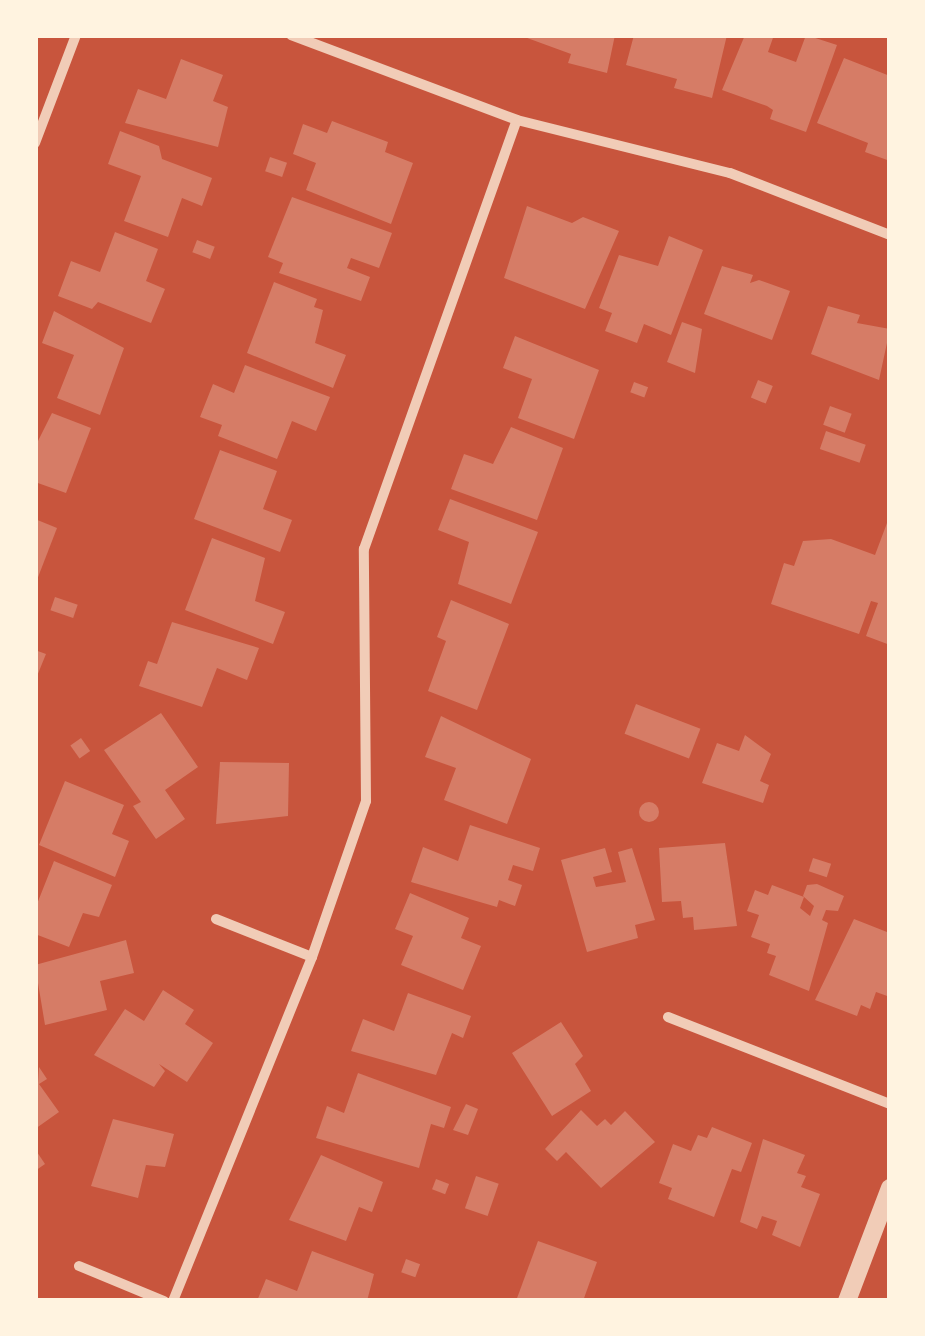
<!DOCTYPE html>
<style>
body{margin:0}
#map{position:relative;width:925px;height:1336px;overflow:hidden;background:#c8553d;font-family:Lato,sans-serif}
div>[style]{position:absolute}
.building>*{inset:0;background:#d67c66;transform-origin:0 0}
.round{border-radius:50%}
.minor>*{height:10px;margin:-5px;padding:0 5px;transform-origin:5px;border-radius:5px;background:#f1ccb7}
.tertiary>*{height:18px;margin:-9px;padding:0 9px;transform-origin:9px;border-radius:9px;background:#f1ccb7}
span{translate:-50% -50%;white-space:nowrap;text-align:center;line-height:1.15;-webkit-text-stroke:8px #fff3e0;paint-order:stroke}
.frame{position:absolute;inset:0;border:38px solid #fff3e0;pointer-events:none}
</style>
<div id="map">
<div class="building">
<i style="clip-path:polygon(519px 35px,615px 35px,607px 73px,568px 63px,571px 54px)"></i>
<i style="clip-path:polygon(634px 35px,727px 35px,712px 98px,674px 88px,677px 79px,626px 65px)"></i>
<i style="clip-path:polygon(745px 35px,774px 35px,768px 52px,796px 62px,806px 35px,837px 45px,806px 132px,770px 119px,773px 110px,767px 106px,722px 90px)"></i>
<i style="clip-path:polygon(844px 58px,890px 76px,890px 161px,865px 152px,868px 143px,817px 123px)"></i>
<i style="clip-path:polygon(181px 59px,223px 75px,213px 101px,228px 107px,218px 147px,125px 123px,138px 89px,166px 99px)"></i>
<i style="clip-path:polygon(332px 121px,388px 142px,385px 152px,413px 163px,391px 224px,306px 190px,316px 163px,293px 154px,303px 124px,327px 133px)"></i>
<i style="clip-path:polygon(120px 131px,159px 146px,162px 159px,212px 178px,202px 206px,182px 198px,168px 237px,124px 221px,141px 176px,108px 164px)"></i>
<i style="left:270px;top:157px;width:18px;height:15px;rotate:19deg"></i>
<i style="clip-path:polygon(292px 197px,392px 233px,379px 268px,351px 258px,347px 268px,370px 277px,361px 301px,279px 273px,283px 263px,268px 257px)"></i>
<i style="clip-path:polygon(527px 206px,572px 223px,583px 217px,619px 231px,585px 309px,504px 278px)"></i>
<i style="clip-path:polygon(115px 232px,158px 249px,146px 281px,165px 289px,151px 323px,98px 302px,92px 309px,58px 296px,71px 261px,100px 272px)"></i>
<i style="clip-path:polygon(669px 236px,703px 250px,671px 335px,644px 324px,637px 343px,605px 331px,612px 313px,599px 308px,619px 255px,658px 266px)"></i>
<i style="left:197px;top:240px;width:19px;height:13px;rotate:21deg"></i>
<i style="clip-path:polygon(722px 266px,753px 275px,750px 283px,759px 280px,790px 291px,772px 340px,704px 314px)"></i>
<i style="clip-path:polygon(274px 282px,317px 299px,314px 307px,323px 310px,315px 343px,346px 355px,333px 388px,247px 353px)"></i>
<i style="clip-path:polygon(828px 306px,860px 315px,857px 323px,890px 329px,879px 380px,811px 354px)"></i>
<i style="clip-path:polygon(54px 311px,124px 348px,100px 415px,57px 398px,74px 355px,42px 343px)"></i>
<i style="clip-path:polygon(682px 322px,702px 329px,695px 373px,667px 362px)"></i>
<i style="clip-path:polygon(515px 336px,599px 370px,574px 439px,518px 418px,532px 379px,503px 368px)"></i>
<i style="clip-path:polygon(245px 365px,330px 397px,316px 431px,292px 421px,277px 459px,218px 436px,222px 425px,200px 417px,213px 384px,234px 393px)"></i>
<i style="left:758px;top:380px;width:16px;height:19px;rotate:22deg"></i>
<i style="left:634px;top:382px;width:15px;height:11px;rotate:20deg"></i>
<i style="left:830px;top:406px;width:23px;height:20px;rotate:20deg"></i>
<i style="clip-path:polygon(52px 413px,91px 428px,66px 493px,35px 482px,35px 447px)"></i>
<i style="clip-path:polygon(511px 427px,563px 448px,537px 520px,451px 489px,464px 454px,493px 464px)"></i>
<i style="left:826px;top:431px;width:42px;height:19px;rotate:19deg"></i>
<i style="clip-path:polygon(220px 450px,277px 471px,263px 509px,292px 520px,280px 552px,194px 519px)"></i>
<i style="clip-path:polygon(450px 499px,538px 532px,511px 604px,458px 584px,469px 542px,438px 530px)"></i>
<i style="clip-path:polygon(890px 515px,890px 645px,866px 636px,878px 603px,871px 601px,859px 634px,771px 604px,784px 563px,794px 566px,803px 541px,831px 539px,875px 555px)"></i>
<i style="clip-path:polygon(35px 519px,57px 528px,35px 585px)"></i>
<i style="clip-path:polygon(212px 538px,265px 558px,255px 601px,285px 612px,273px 644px,185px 610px)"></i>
<i style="left:55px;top:597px;width:24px;height:14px;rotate:19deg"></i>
<i style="clip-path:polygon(451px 600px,509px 624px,477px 710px,428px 691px,446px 641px,437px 637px)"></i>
<i style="clip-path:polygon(172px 622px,259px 648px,247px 680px,217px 668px,202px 707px,139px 686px,148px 661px,157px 664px)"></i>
<i style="clip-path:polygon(35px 650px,46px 654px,35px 681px)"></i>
<i style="left:636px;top:704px;width:69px;height:32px;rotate:21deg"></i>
<i style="clip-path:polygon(161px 713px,198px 767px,165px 790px,185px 819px,156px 839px,133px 806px,141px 802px,104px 750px)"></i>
<i style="clip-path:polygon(441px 716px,531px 759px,507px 824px,444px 800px,456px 768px,425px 757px)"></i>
<i style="clip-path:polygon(745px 735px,771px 754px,760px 781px,769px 785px,763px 803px,702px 783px,717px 743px,739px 751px)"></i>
<i style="left:81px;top:738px;width:16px;height:13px;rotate:55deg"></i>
<i style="clip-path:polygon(220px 762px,289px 763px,288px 816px,216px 824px)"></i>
<i style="clip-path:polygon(65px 781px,124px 805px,112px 834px,129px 841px,115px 877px,39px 845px)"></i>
<i class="round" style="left:639px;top:802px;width:20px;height:20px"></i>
<i style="clip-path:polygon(470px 825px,540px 848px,533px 871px,513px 865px,508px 880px,522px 885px,515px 906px,499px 900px,497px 907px,411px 882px,423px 847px,458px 861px)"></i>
<i style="clip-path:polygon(725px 843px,737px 926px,694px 930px,693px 917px,683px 918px,681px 901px,662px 902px,659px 848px)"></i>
<i style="clip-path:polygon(605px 848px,612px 872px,593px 877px,596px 887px,626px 882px,618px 852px,632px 848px,655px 920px,635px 925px,638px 938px,587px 952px,561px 860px)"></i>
<i style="left:813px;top:858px;width:19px;height:14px;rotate:18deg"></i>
<i style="clip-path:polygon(54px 861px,112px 885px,99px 917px,83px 913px,69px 947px,35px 934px,35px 909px)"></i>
<i style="clip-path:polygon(817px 884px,844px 896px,838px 911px,826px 910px,822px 920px,828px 923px,809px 991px,769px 975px,776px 956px,767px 953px,770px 944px,751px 937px,759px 915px,747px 911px,755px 890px,768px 895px,772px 885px,804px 897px,800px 908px,810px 916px,814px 906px,803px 896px,807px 885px)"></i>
<i style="clip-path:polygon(410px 893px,469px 918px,461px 938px,481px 946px,463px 990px,401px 965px,413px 936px,395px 929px)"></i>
<i style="clip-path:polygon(854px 919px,887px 932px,890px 924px,890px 997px,876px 992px,870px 1009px,861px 1005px,857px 1016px,815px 1000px)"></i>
<i style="clip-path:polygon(126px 940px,134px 973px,100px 981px,107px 1010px,45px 1025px,35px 965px)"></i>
<i style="clip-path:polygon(163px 990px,194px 1010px,185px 1024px,213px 1043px,187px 1082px,159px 1064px,165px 1071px,154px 1087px,94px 1055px,125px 1009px,144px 1021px)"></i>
<i style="clip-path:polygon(408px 993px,471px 1016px,463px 1038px,452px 1033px,436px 1075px,351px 1051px,363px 1019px,394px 1031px)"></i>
<i style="clip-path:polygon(561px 1022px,583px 1056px,575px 1064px,591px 1091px,552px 1116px,512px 1053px)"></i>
<i style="clip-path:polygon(39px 1067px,47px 1079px,39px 1084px,59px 1112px,35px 1129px)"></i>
<i style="clip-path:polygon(358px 1073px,451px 1107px,444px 1128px,431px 1124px,419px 1168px,316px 1138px,327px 1106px,344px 1113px)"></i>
<i style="clip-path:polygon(466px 1104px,478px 1109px,468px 1135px,453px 1130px)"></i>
<i style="clip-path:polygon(581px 1110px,597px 1126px,605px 1119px,611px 1125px,625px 1111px,655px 1142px,601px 1188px,566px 1152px,557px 1161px,545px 1149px)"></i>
<i style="clip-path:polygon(113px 1119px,174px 1134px,165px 1167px,146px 1165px,138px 1198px,91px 1186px)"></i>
<i style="clip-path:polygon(712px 1127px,752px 1143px,741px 1172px,732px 1169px,714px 1217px,668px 1199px,672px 1188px,659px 1183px,673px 1144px,691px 1151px,698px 1135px,707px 1138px)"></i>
<i style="clip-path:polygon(763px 1139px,805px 1155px,797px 1173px,806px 1176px,801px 1187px,820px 1194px,800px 1247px,772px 1235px,777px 1221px,762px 1216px,757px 1229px,740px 1222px)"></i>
<i style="clip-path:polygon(35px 1149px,45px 1164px,35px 1171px)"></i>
<i style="clip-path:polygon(321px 1155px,383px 1182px,372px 1212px,359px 1207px,346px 1241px,289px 1220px)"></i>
<i style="left:476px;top:1176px;width:24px;height:34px;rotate:19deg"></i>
<i style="left:436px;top:1179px;width:14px;height:11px;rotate:21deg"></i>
<i style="clip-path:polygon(538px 1241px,597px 1262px,583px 1301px,516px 1301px)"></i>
<i style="clip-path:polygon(312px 1251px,374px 1274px,367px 1301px,257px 1301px,266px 1279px,297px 1291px)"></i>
<i style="left:406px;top:1259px;width:15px;height:14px;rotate:20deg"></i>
</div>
<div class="minor">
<i style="left:291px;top:35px;width:241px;rotate:20.6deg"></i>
<i style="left:517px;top:120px;width:219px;rotate:14deg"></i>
<i style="left:730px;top:173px;width:172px;rotate:21.2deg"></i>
<i style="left:35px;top:143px;width:116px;rotate:-69.2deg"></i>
<i style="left:216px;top:919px;width:103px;rotate:21.6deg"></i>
<i style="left:668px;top:1017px;width:238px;rotate:21.4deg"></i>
<i style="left:79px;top:1266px;width:92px;rotate:22.4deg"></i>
<i style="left:173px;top:1301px;width:371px;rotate:-68deg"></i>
<i style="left:312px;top:957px;width:165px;rotate:-70.9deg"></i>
<i style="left:366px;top:801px;width:252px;rotate:-90.5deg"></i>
<i style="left:364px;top:549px;width:455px;rotate:-70.4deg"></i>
</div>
<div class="tertiary">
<i style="left:847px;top:1301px;width:121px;rotate:-69.2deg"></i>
</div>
<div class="frame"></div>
</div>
